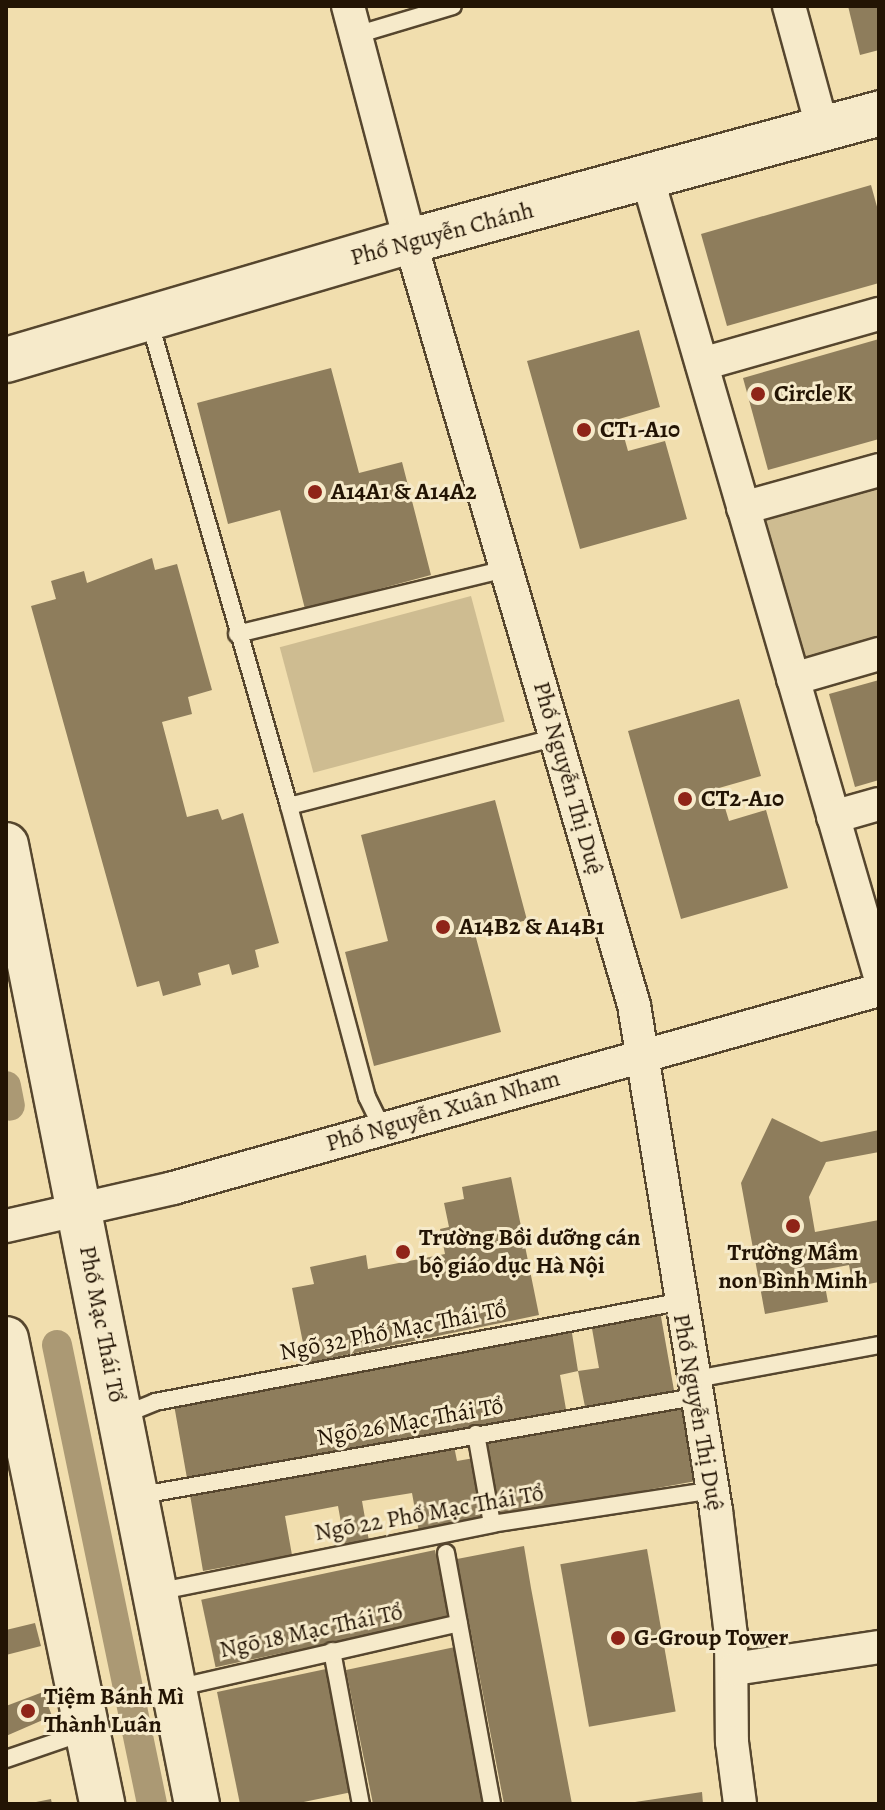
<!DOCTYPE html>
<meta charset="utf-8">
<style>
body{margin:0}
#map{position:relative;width:885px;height:1810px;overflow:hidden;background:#f1deae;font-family:Alegreya,serif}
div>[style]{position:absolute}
.green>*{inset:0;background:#cebc91;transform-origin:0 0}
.canal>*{height:30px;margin:-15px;padding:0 15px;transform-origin:15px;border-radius:15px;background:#ab9974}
.building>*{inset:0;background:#8e7d5c;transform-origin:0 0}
.roads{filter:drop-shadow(2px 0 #56462e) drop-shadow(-2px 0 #56462e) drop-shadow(0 2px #56462e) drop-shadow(0 -2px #56462e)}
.lane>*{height:16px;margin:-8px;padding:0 8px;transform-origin:8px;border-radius:8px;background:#f6eaca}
.street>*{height:32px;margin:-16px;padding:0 16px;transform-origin:16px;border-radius:16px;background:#f6eaca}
.secondary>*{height:44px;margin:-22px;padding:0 22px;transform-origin:22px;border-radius:22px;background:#f6eaca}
.dots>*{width:22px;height:22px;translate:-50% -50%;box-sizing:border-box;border:4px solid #f6eaca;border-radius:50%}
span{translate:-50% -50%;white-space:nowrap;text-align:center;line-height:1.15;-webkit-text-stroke:6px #f6eaca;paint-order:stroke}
.street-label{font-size:24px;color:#231404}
.poi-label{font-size:24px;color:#231404;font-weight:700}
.left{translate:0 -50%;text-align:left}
.frame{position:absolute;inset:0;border:8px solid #231404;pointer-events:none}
</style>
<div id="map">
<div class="green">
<i style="clip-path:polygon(879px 480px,879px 643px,807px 658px,801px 654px,765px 519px)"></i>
<i style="left:471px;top:596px;width:130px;height:198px;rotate:75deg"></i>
</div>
<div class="canal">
<i style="left:6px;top:1086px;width:20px;rotate:79deg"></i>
<i style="left:57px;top:1345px;width:469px;rotate:78.3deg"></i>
</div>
<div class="building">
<i style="clip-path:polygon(848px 6px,879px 6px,879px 50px,860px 55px)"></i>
<i style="clip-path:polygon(871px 185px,879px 214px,879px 283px,727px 326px,701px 234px)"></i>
<i style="clip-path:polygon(639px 330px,660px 407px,619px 419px,628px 451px,665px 441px,687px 519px,580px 549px,527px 361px)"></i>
<i style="clip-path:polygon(879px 339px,879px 439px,768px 470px,743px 378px)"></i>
<i style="clip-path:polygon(331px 368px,359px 473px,402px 462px,431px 575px,305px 609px,280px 510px,228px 524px,197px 403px)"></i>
<i style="clip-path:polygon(152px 558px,155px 570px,177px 564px,212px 690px,188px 697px,192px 714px,162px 722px,187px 817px,218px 809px,222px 820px,243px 813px,279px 943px,255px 950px,259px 967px,232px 975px,229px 964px,198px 973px,201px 985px,163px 996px,159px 981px,137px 987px,31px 606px,56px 599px,51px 581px,84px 571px,87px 583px)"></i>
<i style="clip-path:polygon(879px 680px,879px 780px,855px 787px,829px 694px)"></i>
<i style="clip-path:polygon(739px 699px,761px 776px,719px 788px,729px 821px,766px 810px,788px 888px,681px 919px,628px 731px)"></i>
<i style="clip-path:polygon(495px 800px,527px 920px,475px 934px,501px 1032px,374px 1066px,345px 952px,388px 941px,361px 835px)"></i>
<i style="clip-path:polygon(772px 1118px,821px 1142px,879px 1130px,879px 1152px,826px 1162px,809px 1197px,815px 1232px,879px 1220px,879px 1282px,853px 1287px,849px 1265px,822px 1270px,828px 1302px,765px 1314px,741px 1183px)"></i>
<i style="clip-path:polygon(511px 1177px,539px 1315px,307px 1363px,292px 1288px,314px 1284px,310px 1267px,366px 1255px,368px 1269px,445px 1254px,440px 1229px,449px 1227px,444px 1203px,464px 1199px,462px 1187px)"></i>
<i style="clip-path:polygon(660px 1311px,675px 1396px,586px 1412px,578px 1371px,599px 1368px,591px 1323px)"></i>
<i style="clip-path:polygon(571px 1327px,578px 1371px,560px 1375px,567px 1415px,188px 1484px,173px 1399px)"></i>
<i style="clip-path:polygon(682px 1400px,696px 1481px,419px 1532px,412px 1493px,362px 1501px,369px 1541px,345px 1545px,338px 1506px,285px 1516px,292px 1555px,203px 1571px,189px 1489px,453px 1441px,457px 1461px,480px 1457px,476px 1437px)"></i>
<i style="clip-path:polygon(524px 1546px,531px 1588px,572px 1804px,504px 1804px,457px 1559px)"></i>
<i style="left:647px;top:1549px;width:165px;height:88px;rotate:80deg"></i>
<i style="left:435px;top:1550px;width:69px;height:239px;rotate:78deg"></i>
<i style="clip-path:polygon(35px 1623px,41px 1646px,6px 1655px,6px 1630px)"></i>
<i style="clip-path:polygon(455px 1647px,487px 1804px,373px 1804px,346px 1670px)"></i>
<i style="clip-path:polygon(326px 1669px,352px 1792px,294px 1804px,240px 1804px,217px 1692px)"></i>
<i style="clip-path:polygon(43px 1692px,52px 1716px,6px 1736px,6px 1706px)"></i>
<i style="clip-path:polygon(702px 1792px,703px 1804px,635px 1804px,635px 1802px)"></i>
<i style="clip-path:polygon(51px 1799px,52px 1804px,31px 1804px,31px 1803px)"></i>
</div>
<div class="roads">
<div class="lane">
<i style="left:356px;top:35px;width:101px;rotate:-16.6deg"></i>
<i style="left:149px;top:320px;width:506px;rotate:73.93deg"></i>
<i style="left:289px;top:806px;width:277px;rotate:-14.4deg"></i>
<i style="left:237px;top:634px;width:276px;rotate:-13.6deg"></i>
<i style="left:289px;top:806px;width:301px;rotate:75deg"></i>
<i style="left:367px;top:1097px;width:34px;rotate:64deg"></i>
<i style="left:691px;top:1380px;width:191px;rotate:-10.5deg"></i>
<i style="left:121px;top:1416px;width:37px;rotate:-22deg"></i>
<i style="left:155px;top:1402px;width:532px;rotate:-10.82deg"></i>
<i style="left:476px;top:1434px;width:91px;rotate:79.9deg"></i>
<i style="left:136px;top:1496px;width:567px;rotate:-10.06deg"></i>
<i style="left:446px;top:1553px;width:255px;rotate:79.6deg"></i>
<i style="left:156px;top:1592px;width:343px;rotate:-11.4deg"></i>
<i style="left:492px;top:1524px;width:224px;rotate:-8.7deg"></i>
<i style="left:332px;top:1651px;width:156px;rotate:79.3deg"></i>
<i style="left:176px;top:1688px;width:290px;rotate:-12.9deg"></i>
<i style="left:6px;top:1759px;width:83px;rotate:-18.9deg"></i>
</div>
<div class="street">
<i style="left:348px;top:6px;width:243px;rotate:75.2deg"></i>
<i style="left:410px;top:241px;width:796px;rotate:73.66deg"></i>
<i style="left:634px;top:1005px;width:512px;rotate:80.78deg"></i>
<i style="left:716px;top:1510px;width:126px;rotate:83.2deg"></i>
<i style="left:731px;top:1635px;width:107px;rotate:89.5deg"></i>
<i style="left:732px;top:1742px;width:63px;rotate:82.6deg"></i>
<i style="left:789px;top:6px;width:129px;rotate:74.7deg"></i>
<i style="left:648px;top:180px;width:826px;rotate:73.76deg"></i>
<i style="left:702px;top:364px;width:184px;rotate:-15.8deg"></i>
<i style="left:743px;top:508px;width:141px;rotate:-15.6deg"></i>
<i style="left:793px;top:679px;width:90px;rotate:-16.2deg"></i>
<i style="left:833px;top:817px;width:48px;rotate:-15.8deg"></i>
<i style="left:6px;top:1226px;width:171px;rotate:-12.8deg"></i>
<i style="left:173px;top:1188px;width:733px;rotate:-15.67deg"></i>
<i style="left:734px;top:1669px;width:147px;rotate:-8.6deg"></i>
</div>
<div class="secondary">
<i style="left:6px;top:360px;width:421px;rotate:-16.4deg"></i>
<i style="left:410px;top:241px;width:486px;rotate:-15.2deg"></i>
<i style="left:6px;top:845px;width:978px;rotate:78.74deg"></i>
<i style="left:6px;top:1339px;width:475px;rotate:78.3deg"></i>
</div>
</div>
<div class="dots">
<i style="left:758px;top:394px;background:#8f2418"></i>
<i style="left:584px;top:430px;background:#8f2418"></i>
<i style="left:315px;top:492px;background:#8f2418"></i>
<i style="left:685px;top:799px;background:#8f2418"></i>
<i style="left:443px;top:927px;background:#8f2418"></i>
<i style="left:793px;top:1226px;background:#8f2418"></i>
<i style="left:403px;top:1252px;background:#8f2418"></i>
<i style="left:618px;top:1638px;background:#8f2418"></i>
<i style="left:28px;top:1711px;background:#8f2418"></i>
</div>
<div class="street-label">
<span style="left:442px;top:234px;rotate:-15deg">Phố Nguyễn Chánh</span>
<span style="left:568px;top:778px;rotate:74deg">Phố Nguyễn Thị Duệ</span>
<span style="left:443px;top:1111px;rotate:-16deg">Phố Nguyễn Xuân Nham</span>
<span style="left:102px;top:1324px;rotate:79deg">Phố Mạc Thái Tổ</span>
<span style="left:393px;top:1331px;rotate:-11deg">Ngõ 32 Phố Mạc Thái Tổ</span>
<span style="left:698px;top:1412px;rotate:80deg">Phố Nguyễn Thị Duệ</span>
<span style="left:410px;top:1422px;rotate:-10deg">Ngõ 26 Mạc Thái Tổ</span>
<span style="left:429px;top:1513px;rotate:-10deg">Ngõ 22 Phố Mạc Thái Tổ</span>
<span style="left:311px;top:1631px;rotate:-12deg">Ngõ 18 Mạc Thái Tổ</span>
</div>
<div class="poi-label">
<span class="left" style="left:774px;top:394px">Circle K</span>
<span class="left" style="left:600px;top:430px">CT1-A10</span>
<span class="left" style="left:331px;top:492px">A14A1 &amp; A14A2</span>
<span class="left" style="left:701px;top:799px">CT2-A10</span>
<span class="left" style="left:459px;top:927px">A14B2 &amp; A14B1</span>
<span class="left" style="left:419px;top:1252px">Trường Bồi dưỡng cán<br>bộ giáo dục Hà Nội</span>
<span style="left:793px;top:1267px">Trường Mầm<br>non Bình Minh</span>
<span class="left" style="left:634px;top:1638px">G-Group Tower</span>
<span class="left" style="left:44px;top:1711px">Tiệm Bánh Mì<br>Thành Luân</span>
</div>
<div class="frame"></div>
</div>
